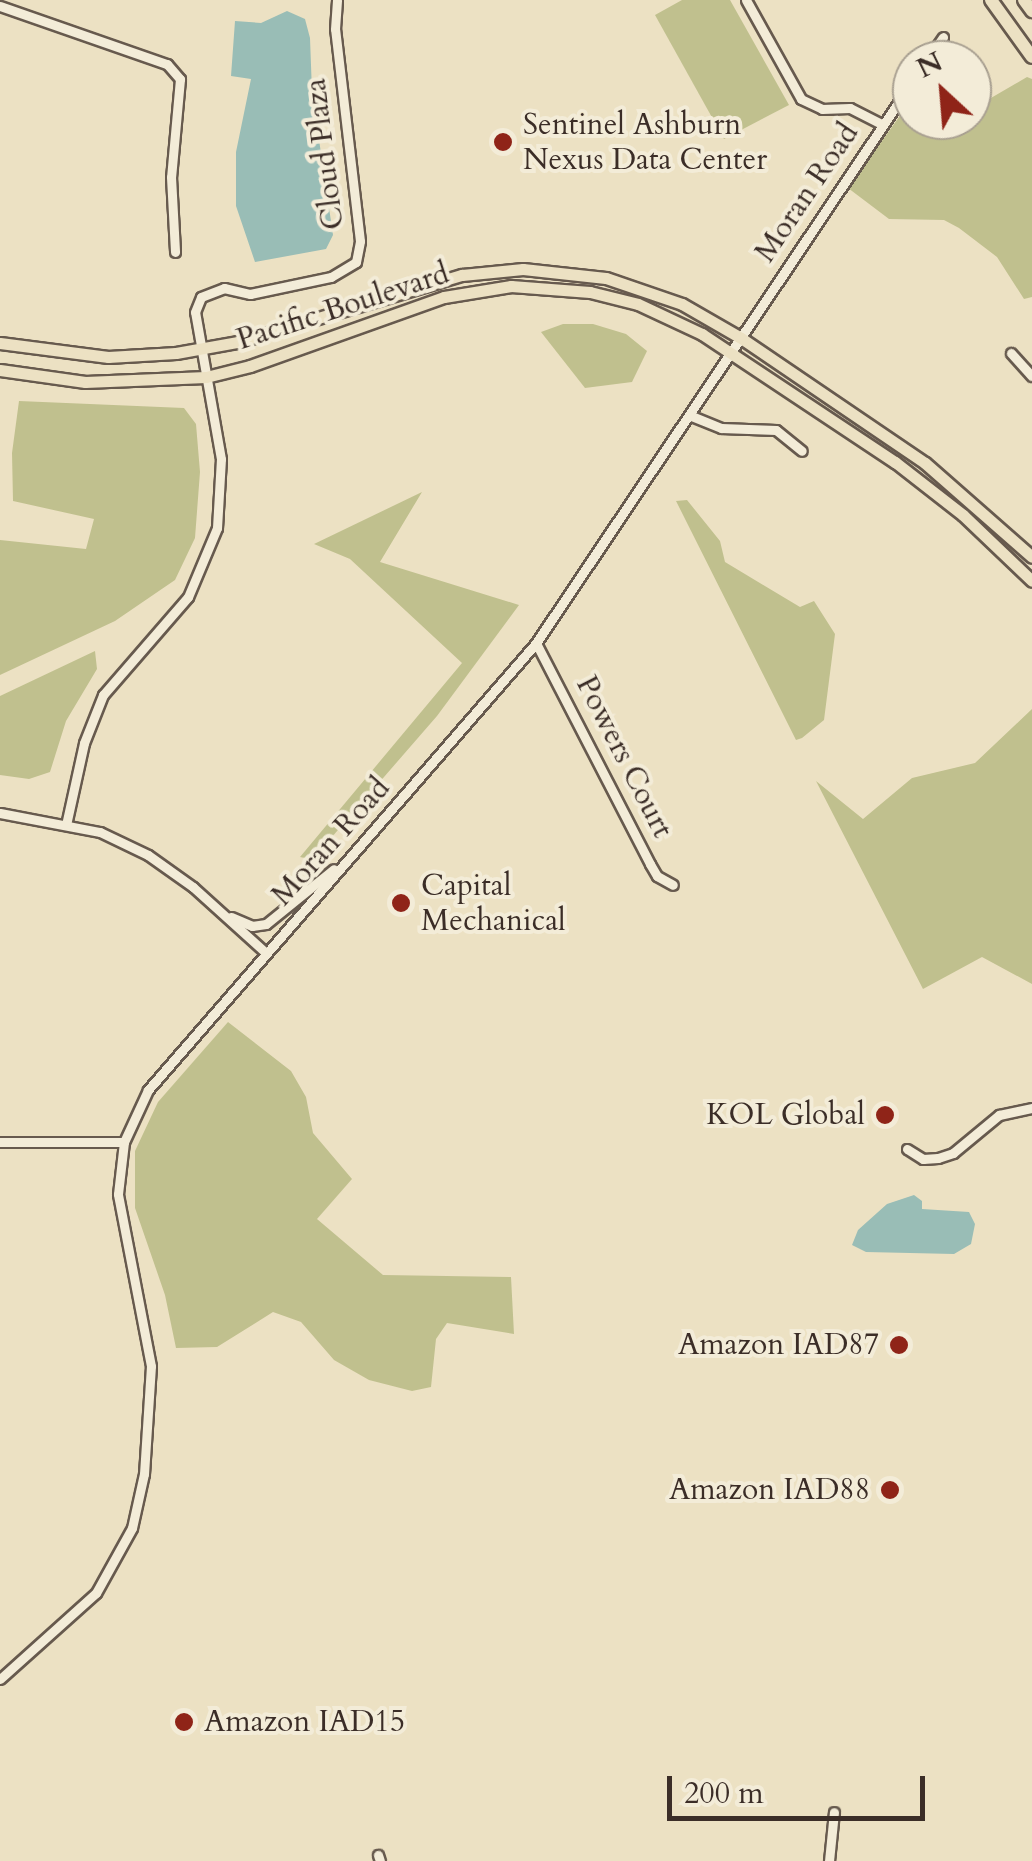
<!DOCTYPE html>
<style>
body{margin:0}
#map{position:relative;width:1032px;height:1861px;overflow:hidden;background:#ece1c3;font-family:Cardo,serif}
div>[style]{position:absolute}
.green>*{inset:0;background:#c0c08e}
.water>*{inset:0;background:#99bdb6}
.roads{filter:drop-shadow(2px 0 #675a4e) drop-shadow(-2px 0 #675a4e) drop-shadow(0 2px #675a4e) drop-shadow(0 -2px #675a4e)}
.minor>*{height:9px;margin:-4.5px;padding:0 4.5px;transform-origin:4.5px;border-radius:4.5px;background:#f3ecd8}
.major>*{height:11px;margin:-5.5px;padding:0 5.5px;transform-origin:5.5px;border-radius:5.5px;background:#ece1c3}
.highway>*{height:12px;margin:-6px;padding:0 6px;transform-origin:6px;border-radius:6px;background:#ece1c3}
.dots>*{width:28px;height:28px;translate:-50% -50%;box-sizing:border-box;border:5px solid #f3ecd8;border-radius:50%}
span{translate:-50% -50%;white-space:nowrap;text-align:center;line-height:1.15;-webkit-text-stroke:8px #f3ecd8;paint-order:stroke}
.poi-label{font-size:30px;color:#3b2d27}
.left{translate:0 -50%;text-align:left}
.right{translate:-100% -50%;text-align:right}
.street-label{font-size:30px;color:#3b2d27}
.north{position:absolute;left:892px;top:40px;width:100px;height:100px;box-sizing:border-box;background:#f3ecd8;border:2px solid #a9a091;border-radius:50%;rotate:334deg;font-size:28px;font-weight:700;line-height:40px;text-align:center;color:#3b2d27}
.north::after{content:'';display:block;margin:auto;width:35px;height:45px;background:#8f2418;clip-path:polygon(50% 0,100% 100%,50% 72%,0 100%)}
.scale{position:absolute;left:667px;top:1776px;width:258px;height:45px;box-sizing:border-box;border:5px solid #3b2d27;border-top:0;padding-left:12px;font-size:30px;line-height:35px;white-space:nowrap;color:#3b2d27;-webkit-text-stroke:8px #f3ecd8;paint-order:stroke}
</style>
<div id="map">
<div class="green">
<i style="clip-path:polygon(682px 0,730px 0,789px 105px,724px 139px,655px 15px)"></i>
<i style="clip-path:polygon(1027px 77px,1032px 79px,1032px 297px,1024px 299px,997px 257px,959px 228px,944px 220px,889px 219px,848px 188px,912px 99px,912px 120px,972px 120px,972px 109px)"></i>
<i style="clip-path:polygon(563px 324px,593px 324px,626px 334px,647px 351px,632px 382px,585px 388px,541px 332px)"></i>
<i style="clip-path:polygon(19px 401px,184px 408px,196px 424px,200px 472px,195px 538px,175px 580px,115px 621px,0 675px,0 540px,86px 549px,94px 519px,13px 501px,12px 453px)"></i>
<i style="clip-path:polygon(422px 492px,380px 562px,519px 605px,437px 716px,318px 853px,309px 859px,300px 857px,462px 663px,350px 559px,314px 544px)"></i>
<i style="clip-path:polygon(687px 500px,720px 541px,725px 562px,800px 607px,814px 601px,835px 634px,824px 720px,802px 738px,796px 740px,676px 501px)"></i>
<i style="clip-path:polygon(95px 651px,97px 669px,66px 721px,50px 772px,29px 779px,0 775px,0 696px)"></i>
<i style="clip-path:polygon(1032px 709px,1032px 984px,982px 957px,923px 989px,816px 781px,863px 819px,912px 778px,975px 763px)"></i>
<i style="clip-path:polygon(228px 1022px,291px 1071px,306px 1097px,313px 1133px,352px 1179px,317px 1219px,383px 1275px,511px 1277px,514px 1334px,447px 1323px,436px 1339px,431px 1387px,412px 1391px,369px 1380px,334px 1360px,301px 1322px,273px 1312px,217px 1347px,176px 1348px,165px 1295px,135px 1208px,135px 1151px,158px 1102px)"></i>
</div>
<div class="water">
<i style="clip-path:polygon(287px 11px,305px 19px,310px 38px,312px 92px,333px 235px,326px 249px,255px 262px,236px 206px,236px 152px,251px 79px,231px 76px,235px 21px,261px 23px)"></i>
<i style="clip-path:polygon(914px 1195px,922px 1201px,922px 1209px,969px 1212px,975px 1224px,971px 1244px,954px 1254px,866px 1252px,852px 1245px,858px 1230px,887px 1204px)"></i>
</div>
<div class="roads">
<div class="minor">
<i style="left:746px;top:0;width:113px;rotate:60.9deg"></i>
<i style="left:801px;top:99px;width:23px;rotate:25deg"></i>
<i style="left:822px;top:109px;width:28px;rotate:-2deg"></i>
<i style="left:850px;top:108px;width:37px;rotate:27deg"></i>
<i style="left:0;top:6px;width:177px;rotate:19.2deg"></i>
<i style="left:167px;top:64px;width:20px;rotate:49deg"></i>
<i style="left:180px;top:79px;width:98px;rotate:95.2deg"></i>
<i style="left:171px;top:177px;width:75px;rotate:86.9deg"></i>
<i style="left:927px;top:60px;width:28px;rotate:-55deg"></i>
<i style="left:1011px;top:353px;width:31px;rotate:48deg"></i>
<i style="left:689px;top:415px;width:35px;rotate:22deg"></i>
<i style="left:721px;top:428px;width:55px;rotate:2.1deg"></i>
<i style="left:776px;top:430px;width:33px;rotate:39deg"></i>
<i style="left:536px;top:643px;width:249px;rotate:62.7deg"></i>
<i style="left:650px;top:864px;width:14px;rotate:60deg"></i>
<i style="left:657px;top:876px;width:18px;rotate:29deg"></i>
<i style="left:0;top:813px;width:102px;rotate:10.8deg"></i>
<i style="left:100px;top:832px;width:53px;rotate:25.6deg"></i>
<i style="left:148px;top:855px;width:55px;rotate:35.4deg"></i>
<i style="left:193px;top:887px;width:97px;rotate:42.1deg"></i>
<i style="left:66px;top:825px;width:84px;rotate:-77.6deg"></i>
<i style="left:84px;top:743px;width:52px;rotate:-68.4deg"></i>
<i style="left:103px;top:695px;width:130px;rotate:-49.1deg"></i>
<i style="left:188px;top:597px;width:75px;rotate:-67.2deg"></i>
<i style="left:217px;top:528px;width:69px;rotate:-86.7deg"></i>
<i style="left:221px;top:459px;width:149px;rotate:-100deg"></i>
<i style="left:195px;top:312px;width:16px;rotate:-68deg"></i>
<i style="left:201px;top:297px;width:25px;rotate:-21deg"></i>
<i style="left:224px;top:288px;width:27px;rotate:13deg"></i>
<i style="left:250px;top:294px;width:83px;rotate:-11.9deg"></i>
<i style="left:331px;top:277px;width:29px;rotate:-31deg"></i>
<i style="left:356px;top:262px;width:21px;rotate:-79deg"></i>
<i style="left:360px;top:241px;width:213px;rotate:-96.7deg"></i>
<i style="left:335px;top:29px;width:29px;rotate:-86deg"></i>
<i style="left:231px;top:917px;width:23px;rotate:23deg"></i>
<i style="left:252px;top:926px;width:14px;rotate:-8deg"></i>
<i style="left:266px;top:924px;width:87px;rotate:-39deg"></i>
<i style="left:0;top:1142px;width:124px"></i>
<i style="left:907px;top:1149px;width:19px;rotate:32deg"></i>
<i style="left:923px;top:1159px;width:15px;rotate:-4deg"></i>
<i style="left:938px;top:1158px;width:16px;rotate:-18deg"></i>
<i style="left:953px;top:1153px;width:60px;rotate:-39.6deg"></i>
<i style="left:999px;top:1115px;width:34px;rotate:-12deg"></i>
<i style="left:0;top:1679px;width:129px;rotate:-41.9deg"></i>
<i style="left:96px;top:1593px;width:74px;rotate:-61deg"></i>
<i style="left:132px;top:1528px;width:55px;rotate:-77.5deg"></i>
<i style="left:144px;top:1474px;width:108px;rotate:-86.3deg"></i>
<i style="left:151px;top:1366px;width:175px;rotate:-100.9deg"></i>
<i style="left:118px;top:1194px;width:52px;rotate:-83.4deg"></i>
<i style="left:124px;top:1142px;width:57px;rotate:-65.2deg"></i>
<i style="left:148px;top:1090px;width:592px;rotate:-49.04deg"></i>
<i style="left:536px;top:643px;width:675px;rotate:-56.17deg"></i>
<i style="left:378px;top:1855px;width:6px;rotate:72deg"></i>
<i style="left:829px;top:1861px;width:49px;rotate:-84.2deg"></i>
</div>
<div class="major">
<i style="left:0;top:343px;width:109px;rotate:7.4deg"></i>
<i style="left:108px;top:357px;width:68px;rotate:-3.4deg"></i>
<i style="left:176px;top:353px;width:63px;rotate:-10.1deg"></i>
<i style="left:238px;top:342px;width:234px;rotate:-16.7deg"></i>
<i style="left:462px;top:275px;width:61px;rotate:-5.6deg"></i>
<i style="left:523px;top:269px;width:83px;rotate:6.2deg"></i>
<i style="left:606px;top:278px;width:80px;rotate:18.9deg"></i>
<i style="left:682px;top:304px;width:68px;rotate:30deg"></i>
<i style="left:741px;top:338px;width:222px;rotate:34.2deg"></i>
<i style="left:925px;top:463px;width:142px;rotate:41.3deg"></i>
<i style="left:0;top:370px;width:86px;rotate:8deg"></i>
<i style="left:85px;top:382px;width:121px;rotate:-2.4deg"></i>
<i style="left:206px;top:377px;width:45px;rotate:-14deg"></i>
<i style="left:250px;top:366px;width:206px;rotate:-19.6deg"></i>
<i style="left:444px;top:297px;width:68px;rotate:-9.3deg"></i>
<i style="left:511px;top:286px;width:79px;rotate:4.3deg"></i>
<i style="left:590px;top:292px;width:49px;rotate:14deg"></i>
<i style="left:638px;top:304px;width:71px;rotate:25.1deg"></i>
<i style="left:702px;top:334px;width:232px;rotate:33.6deg"></i>
<i style="left:895px;top:462px;width:86px;rotate:37.9deg"></i>
<i style="left:963px;top:515px;width:95px;rotate:43.7deg"></i>
</div>
<div class="highway">
<i style="left:991px;top:0;width:70px;rotate:54.3deg"></i>
<i style="left:1024px;top:0;width:14px;rotate:54deg"></i>
</div>
</div>
<div class="dots">
<i style="left:503px;top:142px;background:#8f2418"></i>
<i style="left:401px;top:903px;background:#8f2418"></i>
<i style="left:885px;top:1115px;background:#8f2418"></i>
<i style="left:899px;top:1345px;background:#8f2418"></i>
<i style="left:890px;top:1490px;background:#8f2418"></i>
<i style="left:184px;top:1722px;background:#8f2418"></i>
</div>
<div class="poi-label">
<span class="left" style="left:523px;top:142px">Sentinel Ashburn<br>Nexus Data Center</span>
<span class="left" style="left:421px;top:903px">Capital<br>Mechanical</span>
<span class="right" style="left:865px;top:1115px">KOL Global</span>
<span class="right" style="left:879px;top:1345px">Amazon IAD87</span>
<span class="right" style="left:870px;top:1490px">Amazon IAD88</span>
<span class="left" style="left:204px;top:1722px">Amazon IAD15</span>
</div>
<div class="street-label">
<span style="left:325px;top:154px;rotate:-97deg">Cloud Plaza</span>
<span style="left:807px;top:193px;rotate:-56deg">Moran Road</span>
<span style="left:343px;top:307px;rotate:-18deg">Pacific Boulevard</span>
<span style="left:624px;top:757px;rotate:63deg">Powers Court</span>
<span style="left:331px;top:842px;rotate:-48deg">Moran Road</span>
</div>
<div class="north">N</div>
<div class="scale">200 m</div>
</div>
